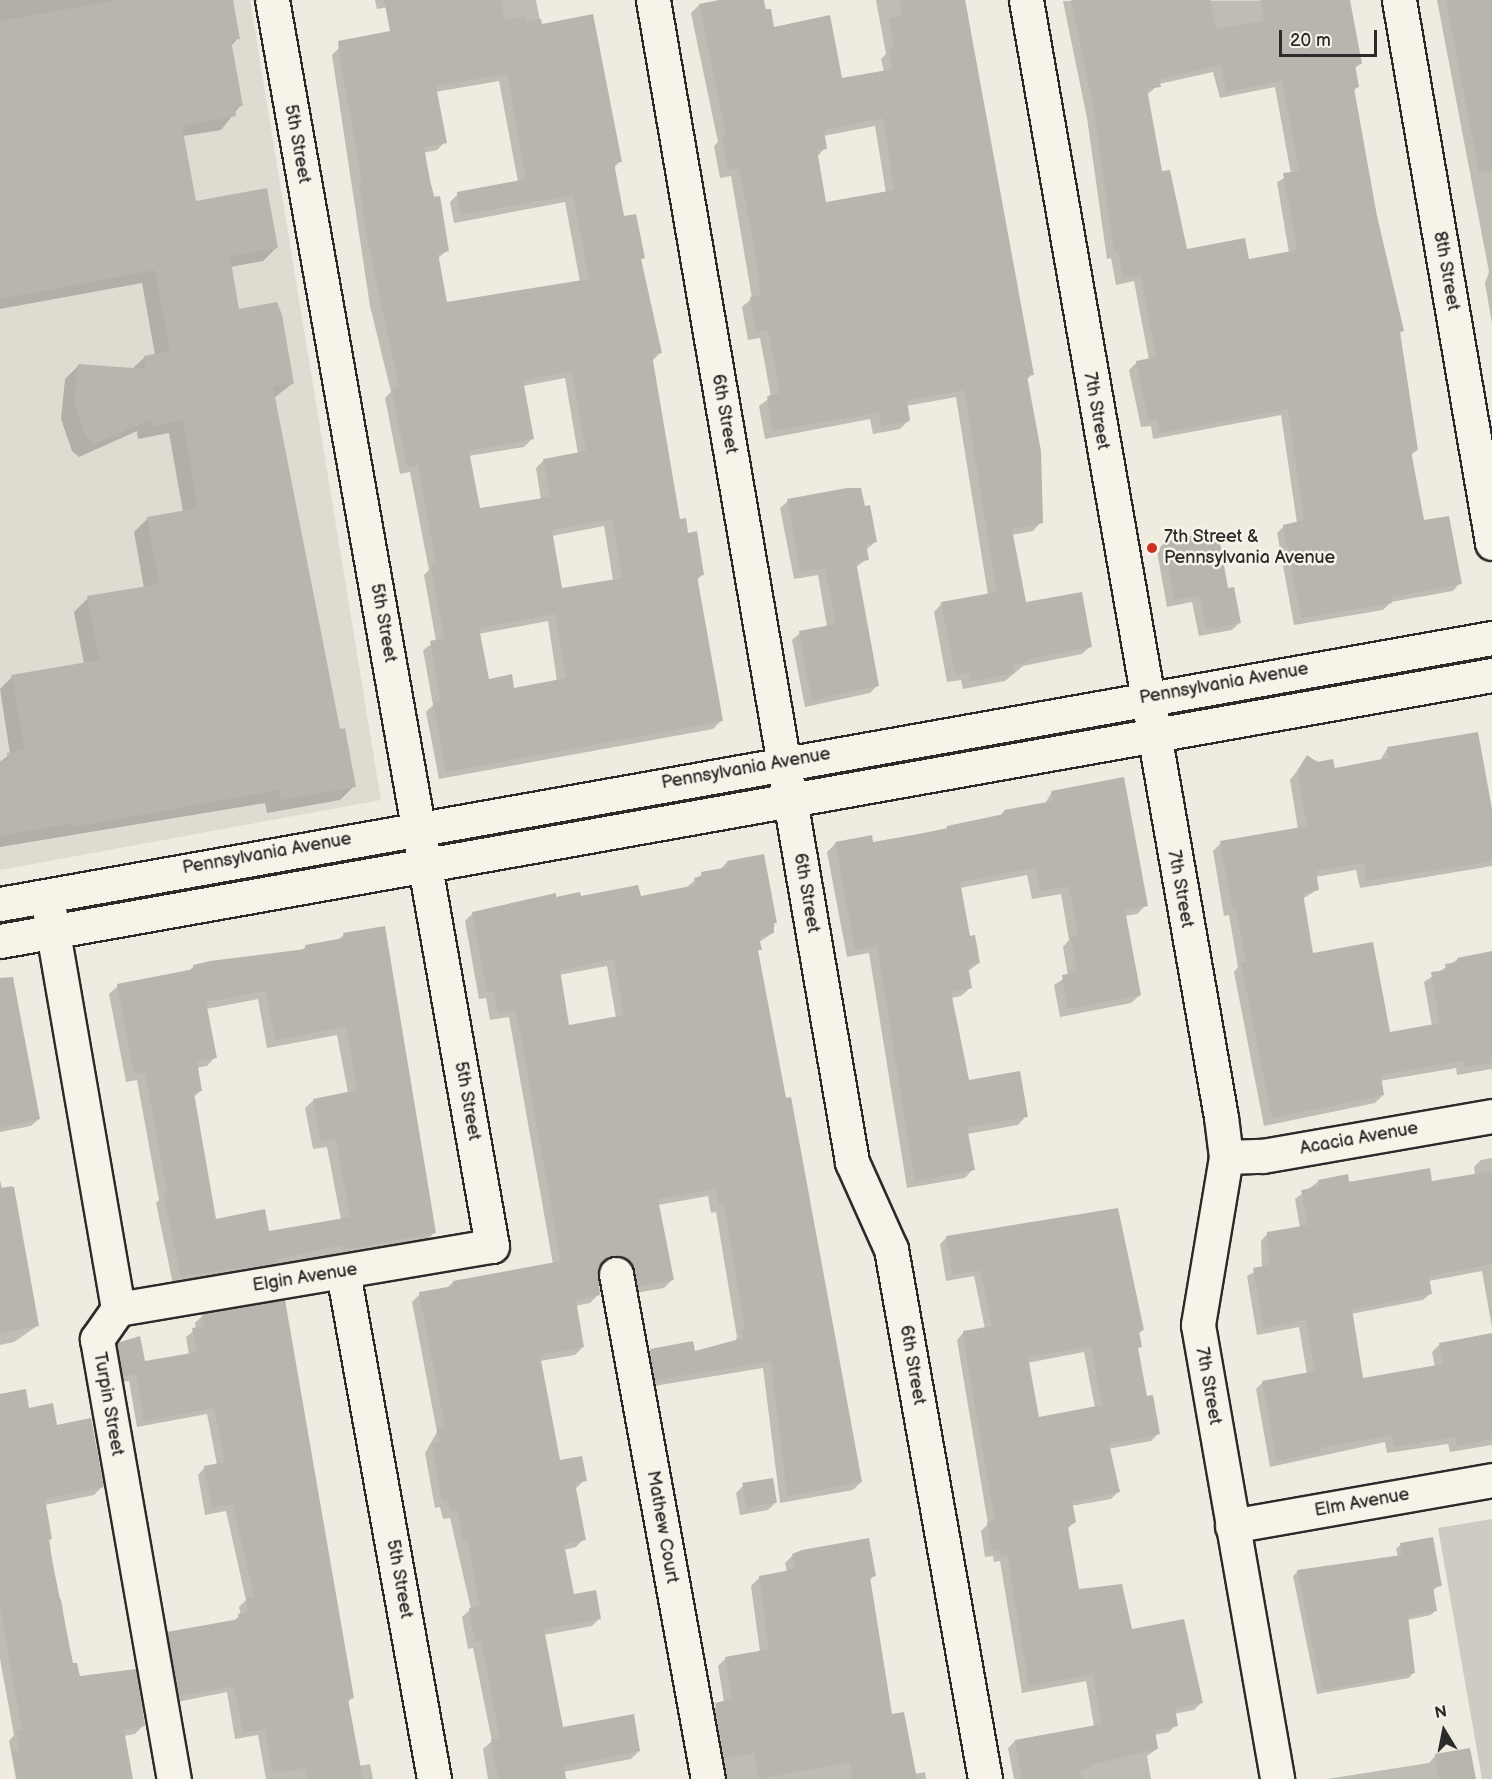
<!DOCTYPE html>
<style>
body{margin:0}
#map{position:relative;width:1492px;height:1779px;overflow:hidden;background:#efebe0;font-family:"Balsamiq Sans",sans-serif}
div>[style]{position:absolute}
.built>*{inset:0;background:#dedbd1}
.green>*{inset:0;background:#cfcbc2}
.shadow>*{inset:0;background:#0003}
.building>*{inset:0;background:#b8b5ae;transform-origin:0 0}
.roads{filter:drop-shadow(2px 0 #2b2b2b) drop-shadow(-2px 0 #2b2b2b) drop-shadow(0 2px #2b2b2b) drop-shadow(0 -2px #2b2b2b)}
.minor>*{height:33px;margin:-16.5px;padding:0 16.5px;transform-origin:16.5px;border-radius:16.5px;background:#f7f3e8}
.dots>*{width:16px;height:16px;translate:-50% -50%;box-sizing:border-box;border:3px solid #f7f3e8;border-radius:50%}
span{translate:-50% -50%;white-space:nowrap;text-align:center;line-height:1.15;-webkit-text-stroke:5px #f7f3e8;paint-order:stroke}
.street-label{font-size:18px;color:#2b2b2b}
.poi-label{font-size:18px;color:#2b2b2b}
.left{translate:0 -50%;text-align:left}
.north{position:absolute;left:1414px;top:1701px;width:60px;height:60px;-webkit-text-stroke:4px #f7f3e8;paint-order:stroke;rotate:350deg;font-size:16px;font-weight:700;line-height:24px;text-align:center;color:#2b2b2b}
.north::after{content:'';display:block;margin:auto;width:21px;height:27px;background:#2b2b2b;clip-path:polygon(50% 0,100% 100%,50% 72%,0 100%)}
.scale{position:absolute;left:1279px;top:30px;width:98px;height:27px;box-sizing:border-box;border:3px solid #2b2b2b;border-top:0;padding-left:8px;font-size:18px;line-height:21px;white-space:nowrap;color:#2b2b2b;-webkit-text-stroke:4px #f7f3e8;paint-order:stroke}
</style>
<div id="map">
<div class="built">
<i style="clip-path:polygon(0 0,250px 0,381px 800px,0 870px)"></i>
</div>
<div class="green">
<i style="clip-path:polygon(1492px 1519px,1492px 1779px,1482px 1779px,1438px 1528px)"></i>
</div>
<div class="shadow">
<i style="clip-path:polygon(0 0,231px 0,238px 38px,231px 46px,241px 105px,221px 130px,183px 136px,194px 203px,277px 247px,263px 261px,230px 267px,238px 311px,293px 383px,274px 398px,339px 731px,354px 786px,340px 800px,267px 813px,265px 803px,0 847px,0 762px,10px 754px,0 689px,12px 677px,84px 664px,74px 612px,88px 598px,144px 588px,134px 532px,148px 518px,183px 512px,169px 433px,138px 439px,137px 431px,79px 457px,72px 451px,61px 419px,65px 379px,79px 365px,132px 369px,145px 357px,155px 355px,142px 283px,0 309px)"></i>
<i style="clip-path:polygon(375px 0,428px 0,377px 9px)"></i>
<i style="clip-path:polygon(evenodd,486px 0,536px 0,541px 26px,620px 161px,614px 168px,623px 218px,643px 258px,640px 261px,660px 353px,651px 362px,679px 521px,703px 574px,696px 581px,721px 721px,713px 729px,439px 779px,426px 712px,433px 705px,423px 650px,436px 641px,424px 575px,429px 570px,410px 472px,400px 474px,385px 398px,391px 392px,370px 306px,332px 55px,340px 47px,493px 35px,486px 0,499px 81px,518px 182px,458px 194px,450px 202px,454px 223px,565px 202px,580px 282px,446px 303px,438px 258px,448px 250px,423px 153px,437px 150px,445px 142px,435px 92px,499px 81px,486px 0,565px 378px,578px 454px,544px 460px,536px 468px,541px 500px,479px 510px,468px 456px,524px 447px,532px 439px,523px 386px,565px 378px,486px 0,604px 526px,613px 580px,561px 590px,552px 536px,604px 526px,486px 0,548px 621px,557px 681px,513px 689px,488px 680px,478px 634px,548px 621px)"></i>
<i style="clip-path:polygon(evenodd,727px 0,763px 0,773px 28px,841px 80px,884px 72px,881px 59px,886px 54px,876px 0,965px 0,1032px 374px,1026px 381px,1041px 522px,1033px 531px,1012px 535px,1025px 604px,1091px 646px,1082px 654px,1023px 666px,1005px 681px,963px 689px,961px 680px,947px 682px,934px 612px,942px 603px,988px 595px,956px 397px,906px 406px,909px 420px,900px 429px,873px 434px,870px 419px,765px 439px,759px 406px,771px 397px,760px 338px,748px 340px,742px 307px,752px 298px,731px 176px,720px 178px,714px 146px,718px 142px,691px 13px,699px 5px,727px 0,875px 126px,886px 193px,825px 203px,817px 157px,825px 148px,823px 136px,875px 126px)"></i>
<i style="clip-path:polygon(evenodd,1349px 0,1360px 64px,1354px 69px,1358px 87px,1353px 91px,1375px 216px,1402px 331px,1399px 334px,1417px 450px,1410px 456px,1423px 522px,1460px 583px,1453px 591px,1391px 602px,1383px 610px,1294px 625px,1277px 533px,1284px 526px,1297px 523px,1281px 415px,1153px 439px,1151px 426px,1141px 427px,1129px 370px,1137px 362px,1149px 360px,1134px 281px,1116px 285px,1111px 258px,1107px 259px,1087px 118px,1063px 1px,1349px 0,1213px 72px,1220px 98px,1275px 87px,1291px 174px,1277px 182px,1289px 253px,1248px 260px,1186px 250px,1161px 173px,1147px 95px,1159px 84px,1213px 72px)"></i>
<i style="clip-path:polygon(1437px 0,1492px 0,1492px 324px,1485px 283px,1489px 272px)"></i>
<i style="clip-path:polygon(788px 501px,875px 542px,866px 550px,867px 559px,856px 567px,878px 685px,870px 693px,805px 707px,792px 640px,800px 633px,827px 627px,818px 575px,794px 579px,780px 508px)"></i>
<i style="clip-path:polygon(1164px 543px,1227px 590px,1239px 623px,1232px 630px,1199px 636px,1192px 602px,1167px 607px,1157px 551px)"></i>
<i style="clip-path:polygon(1387px 749px,1492px 818px,1492px 866px,1360px 888px,1356px 870px,1315px 877px,1317px 890px,1302px 899px,1312px 955px,1389px 1034px,1432px 1026px,1424px 982px,1458px 959px,1492px 953px,1492px 1069px,1457px 1075px,1456px 1068px,1380px 1081px,1383px 1095px,1375px 1103px,1264px 1126px,1234px 972px,1238px 967px,1229px 915px,1224px 916px,1213px 851px,1221px 843px,1298px 829px,1290px 780px,1308px 757px,1334px 769px,1380px 761px)"></i>
<i style="clip-path:polygon(1052px 792px,1146px 905px,1137px 914px,1125px 916px,1140px 995px,1131px 1003px,1060px 1017px,1054px 985px,1068px 976px,1063px 947px,1069px 940px,1061px 894px,1032px 899px,1027px 875px,960px 888px,969px 938px,979px 963px,967px 972px,970px 988px,961px 996px,951px 998px,968px 1082px,1026px 1116px,1018px 1125px,967px 1134px,973px 1169px,965px 1178px,907px 1188px,869px 953px,847px 957px,827px 852px,836px 843px,872px 844px,999px 817px,1004px 811px,1044px 805px)"></i>
<i style="clip-path:polygon(evenodd,727px 862px,775px 922px,773px 933px,759px 942px,757px 953px,861px 1482px,853px 1490px,780px 1503px,763px 1368px,648px 1387px,642px 1359px,650px 1351px,694px 1353px,735px 1342px,737px 1337px,716px 1212px,711px 1213px,708px 1196px,658px 1205px,672px 1280px,664px 1288px,630px 1294px,613px 1264px,598px 1266px,598px 1295px,590px 1303px,575px 1306px,583px 1347px,575px 1355px,540px 1361px,559px 1462px,585px 1480px,575px 1489px,584px 1539px,576px 1547px,564px 1550px,573px 1596px,600px 1618px,592px 1626px,544px 1635px,562px 1729px,639px 1751px,631px 1759px,563px 1772px,564px 1779px,488px 1779px,483px 1749px,492px 1741px,473px 1648px,468px 1649px,462px 1617px,471px 1609px,450px 1518px,443px 1519px,440px 1507px,435px 1508px,425px 1453px,437px 1432px,412px 1302px,420px 1294px,447px 1288px,453px 1282px,553px 1264px,509px 1017px,490px 1020px,486px 998px,479px 999px,465px 921px,473px 913px,555px 898px,639px 897px,687px 887px,702px 874px,720px 870px,727px 862px,607px 966px,616px 1018px,568px 1026px,559px 975px,607px 966px)"></i>
<i style="clip-path:polygon(evenodd,344px 935px,434px 1233px,426px 1241px,273px 1266px,268px 1271px,173px 1284px,156px 1203px,159px 1200px,137px 1080px,126px 1082px,109px 994px,118px 986px,188px 972px,194px 966px,301px 951px,306px 946px,338px 940px,344px 935px,258px 999px,267px 1048px,337px 1035px,348px 1093px,314px 1100px,305px 1108px,313px 1149px,327px 1147px,341px 1220px,268px 1233px,215px 1220px,193px 1098px,200px 1091px,196px 1068px,207px 1066px,215px 1057px,206px 1009px,258px 999px)"></i>
<i style="clip-path:polygon(0 999px,39px 1119px,31px 1126px,0 1132px)"></i>
<i style="clip-path:polygon(1492px 1158px,1492px 1328px,1482px 1271px,1429px 1281px,1431px 1293px,1423px 1300px,1351px 1314px,1362px 1379px,1435px 1367px,1432px 1352px,1440px 1344px,1492px 1334px,1492px 1445px,1450px 1452px,1448px 1444px,1387px 1453px,1385px 1442px,1270px 1467px,1256px 1389px,1263px 1382px,1307px 1374px,1299px 1327px,1257px 1335px,1247px 1276px,1262px 1268px,1261px 1241px,1268px 1233px,1300px 1228px,1295px 1199px,1319px 1181px,1431px 1183px,1475px 1175px,1474px 1167px,1481px 1160px)"></i>
<i style="clip-path:polygon(0 1180px,2px 1188px,12px 1186px,37px 1326px,14px 1342px,0 1345px)"></i>
<i style="clip-path:polygon(evenodd,947px 1237px,1143px 1330px,1138px 1334px,1140px 1346px,1137px 1350px,1146px 1398px,1158px 1434px,1151px 1441px,1108px 1449px,1118px 1492px,1111px 1499px,1071px 1506px,1074px 1522px,1067px 1529px,1078px 1591px,1131px 1631px,1201px 1703px,1194px 1710px,1174px 1714px,1176px 1725px,1169px 1732px,1154px 1735px,1157px 1749px,1147px 1756px,1151px 1779px,1014px 1779px,1008px 1748px,1015px 1741px,1094px 1726px,1086px 1681px,1022px 1693px,1000px 1561px,994px 1562px,993px 1556px,985px 1557px,981px 1531px,988px 1524px,957px 1340px,964px 1332px,985px 1329px,974px 1276px,946px 1281px,940px 1244px,947px 1237px,1084px 1352px,1095px 1408px,1038px 1419px,1027px 1363px,1084px 1352px)"></i>
<i style="clip-path:polygon(203px 1315px,352px 1698px,347px 1703px,359px 1766px,370px 1764px,373px 1779px,266px 1779px,258px 1735px,235px 1739px,227px 1692px,172px 1703px,161px 1641px,168px 1634px,233px 1621px,241px 1615px,239px 1607px,246px 1600px,226px 1511px,205px 1515px,198px 1475px,205px 1467px,217px 1465px,207px 1414px,137px 1427px,129px 1381px,116px 1383px,110px 1352px,118px 1345px,143px 1363px,189px 1355px,186px 1337px,196px 1329px,195px 1323px)"></i>
<i style="clip-path:polygon(0 1395px,56px 1427px,102px 1487px,94px 1495px,45px 1505px,57px 1600px,61px 1599px,72px 1665px,78px 1678px,143px 1726px,135px 1734px,124px 1736px,132px 1779px,16px 1779px,9px 1741px,14px 1735px,0 1659px)"></i>
<i style="clip-path:polygon(744px 1485px,776px 1502px,768px 1510px,740px 1515px,736px 1493px)"></i>
<i style="clip-path:polygon(1401px 1544px,1440px 1585px,1432px 1591px,1435px 1611px,1431px 1615px,1407px 1620px,1413px 1673px,1409px 1678px,1317px 1694px,1293px 1576px,1298px 1571px,1398px 1557px,1396px 1549px)"></i>
<i style="clip-path:polygon(793px 1555px,874px 1576px,869px 1581px,891px 1716px,915px 1774px,925px 1772px,926px 1779px,718px 1779px,708px 1712px,724px 1702px,718px 1666px,726px 1658px,760px 1652px,751px 1586px,759px 1578px,787px 1572px,785px 1563px)"></i>
<i style="clip-path:polygon(1436px 1755px,1474px 1779px,1327px 1779px,1429px 1763px)"></i>
</div>
<div class="building">
<i style="clip-path:polygon(117px 0,233px 0,240px 39px,231px 40px,243px 106px,235px 107px,236px 116px,182px 126px,196px 201px,267px 188px,278px 248px,230px 256px,239px 309px,277px 302px,282px 315px,294px 384px,273px 387px,340px 729px,345px 728px,356px 787px,281px 800px,279px 790px,73px 827px,72px 823px,0 836px,0 761px,8px 760px,7px 753px,25px 750px,11px 675px,99px 660px,87px 596px,159px 584px,147px 517px,198px 508px,183px 420px,152px 426px,151px 419px,94px 444px,86px 437px,74px 404px,78px 364px,146px 369px,144px 356px,170px 351px,155px 270px,0 299px,0 21px)"></i>
<i style="clip-path:polygon(evenodd,384px 0,502px 0,503px 20px,526px 16px,527px 22px,541px 19px,542px 24px,593px 14px,622px 162px,614px 163px,624px 216px,636px 214px,645px 258px,641px 259px,662px 353px,652px 355px,680px 519px,686px 518px,688px 533px,697px 531px,704px 575px,697px 576px,723px 721px,446px 772px,433px 702px,441px 701px,430px 641px,444px 638px,431px 565px,436px 564px,418px 465px,407px 467px,394px 401px,392px 388px,399px 387px,365px 228px,359px 181px,362px 180px,339px 54px,338px 41px,390px 31px,384px 0,507px 74px,526px 179px,457px 192px,461px 215px,573px 195px,589px 279px,447px 302px,438px 253px,449px 251px,440px 196px,433px 197px,424px 147px,447px 143px,436px 86px,507px 74px,384px 0,572px 371px,586px 451px,543px 459px,550px 497px,480px 508px,469px 451px,534px 439px,523px 380px,572px 371px,384px 0,612px 519px,622px 578px,562px 588px,552px 530px,612px 519px,384px 0,555px 614px,566px 678px,514px 688px,512px 674px,489px 679px,479px 628px,555px 614px)"></i>
<i style="clip-path:polygon(evenodd,719px 0,764px 0,765px 9px,771px 9px,774px 27px,830px 15px,842px 78px,893px 69px,889px 49px,894px 48px,889px 18px,902px 15px,900px 0,965px 0,1034px 375px,1027px 376px,1041px 451px,1043px 523px,1012px 529px,1026px 602px,1082px 592px,1092px 647px,1028px 659px,1028px 662px,1013px 665px,1015px 673px,971px 681px,969px 672px,955px 675px,941px 602px,997px 592px,964px 390px,907px 400px,910px 421px,881px 426px,879px 412px,773px 431px,767px 396px,780px 393px,768px 330px,756px 332px,750px 297px,761px 295px,754px 246px,739px 168px,728px 170px,722px 136px,726px 135px,699px 4px,719px 0,883px 118px,894px 190px,826px 202px,817px 150px,827px 149px,824px 130px,883px 118px)"></i>
<i style="clip-path:polygon(evenodd,1071px 0,1210px 0,1216px 29px,1264px 21px,1260px 0,1350px 0,1362px 64px,1355px 65px,1359px 87px,1354px 88px,1377px 216px,1404px 331px,1400px 332px,1418px 450px,1411px 451px,1424px 520px,1449px 516px,1462px 584px,1391px 597px,1392px 603px,1301px 618px,1283px 525px,1304px 520px,1288px 409px,1160px 433px,1158px 419px,1148px 421px,1136px 361px,1156px 357px,1141px 275px,1123px 278px,1118px 252px,1114px 252px,1094px 110px,1071px 0,1221px 65px,1227px 92px,1282px 81px,1299px 171px,1283px 173px,1297px 250px,1249px 259px,1245px 238px,1187px 249px,1170px 170px,1162px 171px,1147px 89px,1161px 87px,1159px 79px,1221px 65px)"></i>
<i style="clip-path:polygon(1446px 0,1492px 0,1492px 171px,1479px 172px)"></i>
<i style="clip-path:polygon(847px 488px,861px 488px,865px 506px,870px 505px,877px 542px,866px 544px,869px 560px,856px 562px,879px 686px,812px 700px,799px 631px,836px 624px,825px 568px,801px 572px,787px 499px)"></i>
<i style="clip-path:polygon(1218px 531px,1228px 588px,1234px 587px,1241px 623px,1206px 629px,1200px 596px,1174px 600px,1164px 541px)"></i>
<i style="clip-path:polygon(1478px 732px,1492px 809px,1492px 861px,1367px 881px,1364px 863px,1316px 871px,1319px 890px,1303px 893px,1313px 953px,1373px 942px,1390px 1032px,1440px 1023px,1431px 972px,1446px 970px,1445px 964px,1458px 962px,1457px 958px,1492px 951px,1492px 1063px,1465px 1067px,1464px 1061px,1381px 1075px,1384px 1095px,1272px 1118px,1241px 962px,1246px 962px,1236px 908px,1232px 908px,1220px 841px,1307px 826px,1297px 771px,1307px 755px,1317px 762px,1333px 759px,1335px 768px,1388px 758px,1387px 747px)"></i>
<i style="clip-path:polygon(1124px 777px,1148px 906px,1125px 910px,1141px 995px,1068px 1009px,1062px 975px,1077px 972px,1071px 937px,1078px 935px,1069px 886px,1040px 891px,1036px 868px,960px 882px,970px 936px,975px 935px,980px 963px,968px 966px,972px 988px,951px 992px,969px 1080px,1020px 1071px,1028px 1117px,967px 1127px,975px 1170px,915px 1181px,877px 946px,855px 950px,835px 842px,872px 835px,873px 842px,947px 829px,947px 826px,1004px 814px,1004px 810px,1053px 801px,1051px 791px)"></i>
<i style="clip-path:polygon(evenodd,764px 854px,777px 923px,773px 923px,774px 933px,759px 937px,762px 950px,758px 950px,786px 1098px,791px 1097px,862px 1482px,787px 1496px,771px 1361px,655px 1380px,650px 1349px,693px 1341px,695px 1351px,743px 1338px,742px 1330px,745px 1330px,724px 1205px,719px 1206px,716px 1189px,658px 1199px,674px 1280px,637px 1287px,630px 1261px,622px 1256px,604px 1259px,598px 1268px,600px 1295px,576px 1300px,584px 1347px,540px 1355px,560px 1460px,582px 1456px,587px 1481px,575px 1483px,586px 1540px,564px 1544px,574px 1594px,596px 1590px,601px 1619px,544px 1629px,563px 1727px,634px 1714px,640px 1751px,564px 1766px,566px 1779px,498px 1779px,491px 1739px,500px 1738px,481px 1641px,475px 1642px,469px 1608px,480px 1606px,467px 1539px,463px 1540px,458px 1510px,451px 1512px,448px 1500px,442px 1501px,432px 1443px,440px 1442px,437px 1429px,445px 1428px,419px 1292px,454px 1286px,453px 1281px,561px 1261px,516px 1010px,498px 1013px,494px 991px,487px 992px,472px 912px,556px 893px,556px 897px,580px 892px,581px 896px,638px 885px,641px 896px,696px 885px,694px 878px,702px 876px,701px 872px,728px 867px,727px 861px,764px 854px,614px 959px,624px 1015px,569px 1025px,560px 970px,614px 959px)"></i>
<i style="clip-path:polygon(evenodd,385px 926px,436px 1233px,343px 1250px,342px 1245px,277px 1259px,278px 1263px,181px 1276px,163px 1193px,167px 1192px,145px 1072px,134px 1074px,117px 984px,194px 969px,193px 965px,210px 961px,306px 949px,305px 945px,344px 938px,343px 933px,385px 926px,266px 991px,275px 1040px,346px 1027px,357px 1090px,313px 1099px,321px 1141px,336px 1139px,350px 1217px,269px 1231px,265px 1209px,216px 1219px,194px 1093px,202px 1091px,197px 1061px,217px 1058px,206px 1002px,266px 991px)"></i>
<i style="clip-path:polygon(13px 977px,40px 1119px,0 1128px,0 978px)"></i>
<i style="clip-path:polygon(1430px 1168px,1432px 1181px,1492px 1171px,1492px 1264px,1429px 1276px,1432px 1294px,1352px 1309px,1363px 1378px,1443px 1364px,1439px 1343px,1492px 1333px,1492px 1439px,1457px 1446px,1455px 1437px,1394px 1447px,1392px 1435px,1320px 1448px,1320px 1452px,1277px 1461px,1262px 1381px,1315px 1371px,1306px 1320px,1264px 1328px,1253px 1268px,1269px 1265px,1267px 1232px,1308px 1225px,1301px 1190px,1319px 1187px,1318px 1180px,1348px 1174px,1349px 1182px)"></i>
<i style="clip-path:polygon(14px 1187px,39px 1326px,0 1333px,0 1188px)"></i>
<i style="clip-path:polygon(evenodd,1118px 1208px,1144px 1330px,1139px 1331px,1142px 1347px,1138px 1348px,1147px 1396px,1153px 1395px,1160px 1434px,1109px 1444px,1120px 1492px,1072px 1501px,1076px 1522px,1068px 1527px,1079px 1589px,1122px 1584px,1132px 1629px,1184px 1619px,1203px 1703px,1175px 1708px,1178px 1726px,1155px 1730px,1158px 1749px,1089px 1765px,1090px 1768px,1080px 1770px,1082px 1779px,1022px 1779px,1015px 1740px,1102px 1724px,1093px 1674px,1029px 1686px,1007px 1554px,1001px 1556px,1000px 1549px,992px 1551px,987px 1522px,995px 1521px,965px 1348px,963px 1331px,992px 1326px,981px 1270px,953px 1275px,946px 1236px,1118px 1208px,1091px 1346px,1102px 1405px,1039px 1417px,1028px 1357px,1091px 1346px)"></i>
<i style="clip-path:polygon(285px 1300px,354px 1698px,348px 1699px,363px 1779px,307px 1779px,305px 1768px,273px 1773px,265px 1729px,243px 1733px,234px 1686px,179px 1696px,167px 1632px,239px 1619px,238px 1614px,248px 1612px,246px 1598px,254px 1597px,233px 1504px,212px 1508px,204px 1466px,225px 1462px,214px 1408px,144px 1421px,136px 1374px,123px 1377px,117px 1343px,140px 1336px,145px 1361px,197px 1352px,192px 1328px,204px 1326px,202px 1314px)"></i>
<i style="clip-path:polygon(26px 1389px,29px 1408px,53px 1403px,57px 1425px,91px 1418px,104px 1487px,45px 1499px,52px 1539px,48px 1540px,73px 1663px,77px 1663px,80px 1676px,136px 1669px,145px 1726px,124px 1730px,133px 1779px,17px 1779px,12px 1752px,19px 1750px,16px 1731px,22px 1730px,0 1608px,0 1394px)"></i>
<i style="left:773px;top:1478px;width:25px;height:31px;rotate:81deg"></i>
<i style="clip-path:polygon(1433px 1537px,1442px 1586px,1433px 1587px,1437px 1611px,1408px 1616px,1415px 1673px,1322px 1690px,1297px 1570px,1402px 1555px,1400px 1543px)"></i>
<i style="clip-path:polygon(869px 1538px,876px 1576px,870px 1577px,892px 1714px,904px 1712px,917px 1779px,853px 1779px,850px 1762px,759px 1779px,754px 1753px,725px 1758px,715px 1703px,732px 1699px,725px 1657px,769px 1649px,759px 1576px,795px 1569px,792px 1554px,802px 1550px)"></i>
<i style="clip-path:polygon(1470px 1748px,1476px 1779px,1439px 1779px,1435px 1754px)"></i>
</div>
<div class="roads">
<div class="minor">
<i style="left:653px;top:0;width:1179px;rotate:80.28deg"></i>
<i style="left:852px;top:1162px;width:95px;rotate:65.9deg"></i>
<i style="left:891px;top:1249px;width:538px;rotate:79.94deg"></i>
<i style="left:1026px;top:0;width:1134px;rotate:80.1deg"></i>
<i style="left:1221px;top:1117px;width:40px;rotate:82.9deg"></i>
<i style="left:1226px;top:1157px;width:170px;rotate:99.5deg"></i>
<i style="left:1198px;top:1325px;width:461px;rotate:80.1deg"></i>
<i style="left:1399px;top:0;width:551px;rotate:80.28deg"></i>
<i style="left:0;top:904px;width:1516px;rotate:-10.11deg"></i>
<i style="left:49px;top:909px;width:406px;rotate:80.2deg"></i>
<i style="left:118px;top:1309px;width:37px;rotate:125deg"></i>
<i style="left:97px;top:1339px;width:447px;rotate:80.1deg"></i>
<i style="left:0;top:941px;width:1516px;rotate:-10.11deg"></i>
<i style="left:1226px;top:1157px;width:37px;rotate:-2deg"></i>
<i style="left:1263px;top:1156px;width:232px;rotate:-9.9deg"></i>
<i style="left:343px;top:1272px;width:515px;rotate:79.82deg"></i>
<i style="left:616px;top:1274px;width:513px;rotate:79.68deg"></i>
<i style="left:118px;top:1309px;width:379px;rotate:-9.6deg"></i>
<i style="left:492px;top:1246px;width:1265px;rotate:-100.01deg"></i>
<i style="left:1232px;top:1526px;width:264px;rotate:-10deg"></i>
</div>
</div>
<div class="dots">
<i style="left:1152px;top:548px;background:#c8321e"></i>
</div>
<div class="street-label">
<span style="left:297px;top:144px;rotate:80deg">5th Street</span>
<span style="left:1446px;top:271px;rotate:80deg">8th Street</span>
<span style="left:1096px;top:411px;rotate:80deg">7th Street</span>
<span style="left:724px;top:414px;rotate:80deg">6th Street</span>
<span style="left:383px;top:623px;rotate:80deg">5th Street</span>
<span style="left:1224px;top:684px;rotate:-10deg">Pennsylvania Avenue</span>
<span style="left:746px;top:769px;rotate:-10deg">Pennsylvania Avenue</span>
<span style="left:267px;top:854px;rotate:-10deg">Pennsylvania Avenue</span>
<span style="left:1180px;top:889px;rotate:80deg">7th Street</span>
<span style="left:806px;top:893px;rotate:80deg">6th Street</span>
<span style="left:467px;top:1101px;rotate:80deg">5th Street</span>
<span style="left:1359px;top:1139px;rotate:-10deg">Acacia Avenue</span>
<span style="left:305px;top:1278px;rotate:-9deg">Elgin Avenue</span>
<span style="left:912px;top:1365px;rotate:80deg">6th Street</span>
<span style="left:1208px;top:1386px;rotate:80deg">7th Street</span>
<span style="left:108px;top:1404px;rotate:80deg">Turpin Street</span>
<span style="left:1362px;top:1503px;rotate:-10deg">Elm Avenue</span>
<span style="left:662px;top:1527px;rotate:80deg">Mathew Court</span>
<span style="left:399px;top:1579px;rotate:80deg">5th Street</span>
</div>
<div class="poi-label">
<span class="left" style="left:1164px;top:548px">7th Street &amp;<br>Pennsylvania Avenue</span>
</div>
<div class="north">N</div>
<div class="scale">20 m</div>
</div>
